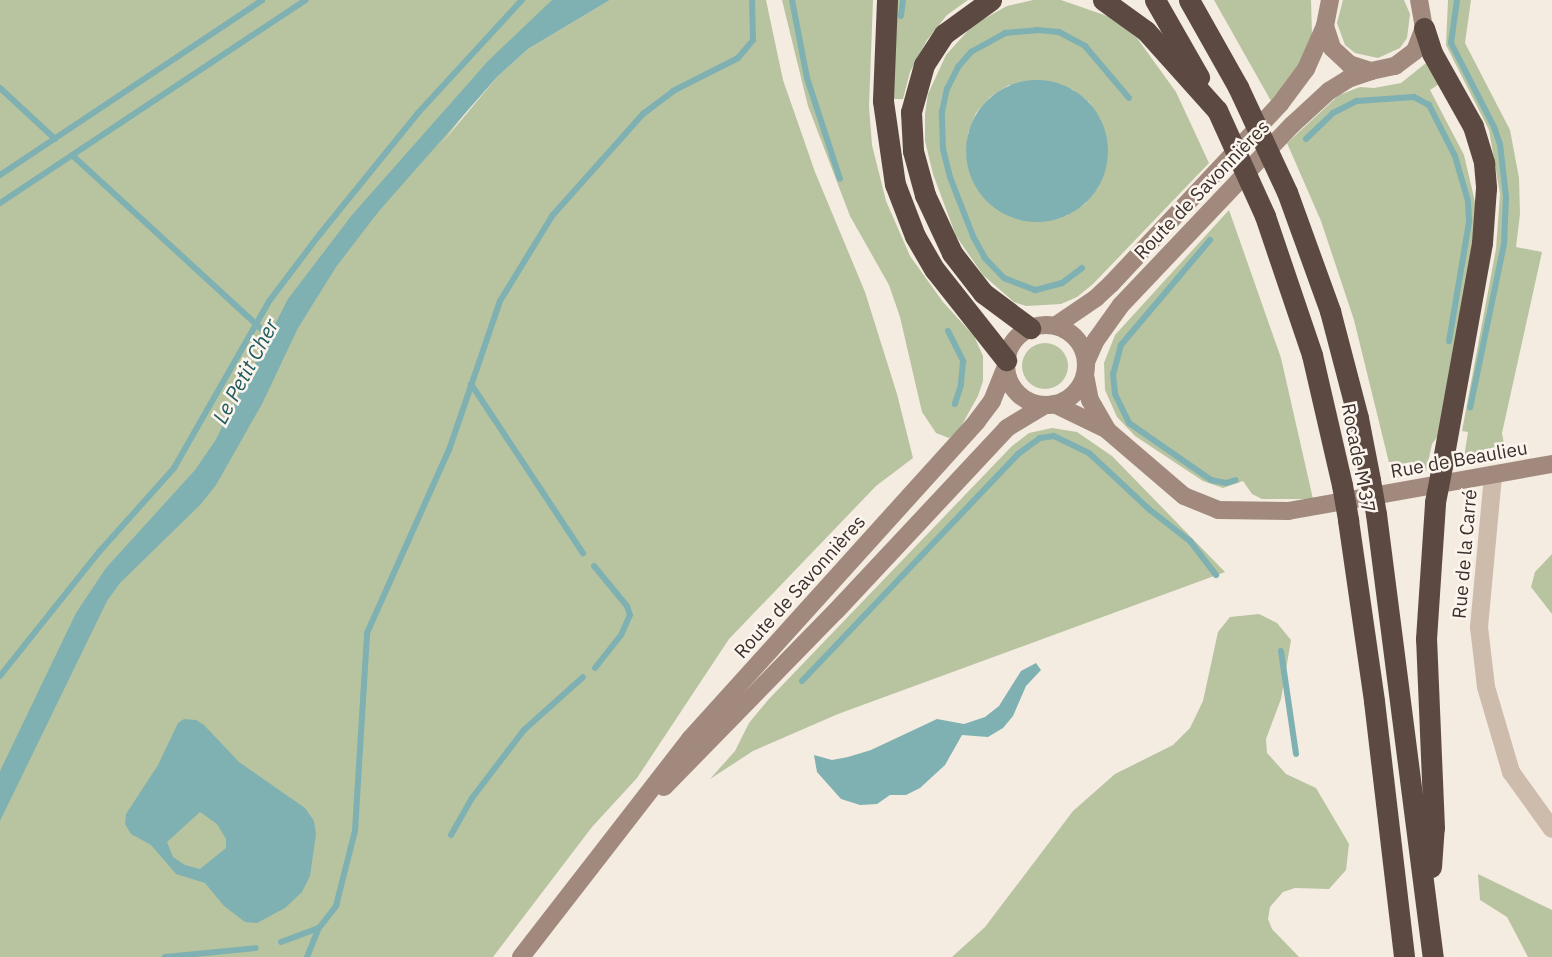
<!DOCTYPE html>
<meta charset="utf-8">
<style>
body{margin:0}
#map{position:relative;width:1552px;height:957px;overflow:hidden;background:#f4ebe1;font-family:"IBM Plex Sans",sans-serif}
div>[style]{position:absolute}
.green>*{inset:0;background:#b8c4a0}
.round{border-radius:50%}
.water>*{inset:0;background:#7fb0b2}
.stream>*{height:6px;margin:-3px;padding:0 3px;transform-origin:3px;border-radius:3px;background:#7fb0b2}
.street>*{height:18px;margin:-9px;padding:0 9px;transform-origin:9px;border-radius:9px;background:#cdbbac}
.secondary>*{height:18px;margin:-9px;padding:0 9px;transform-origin:9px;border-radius:9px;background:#a18a7d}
.secondary>.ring{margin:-9px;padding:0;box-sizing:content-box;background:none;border:18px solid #a18a7d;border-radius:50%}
.highway>*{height:21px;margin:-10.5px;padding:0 10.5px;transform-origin:10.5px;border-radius:10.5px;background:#5c4a42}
.highway-bridge>*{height:21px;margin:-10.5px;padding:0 10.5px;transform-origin:10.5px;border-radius:10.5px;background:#5c4a42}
span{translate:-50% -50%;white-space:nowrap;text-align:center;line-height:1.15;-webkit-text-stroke:5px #fbf5ee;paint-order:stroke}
.street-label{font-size:19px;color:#3b302b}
.water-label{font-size:21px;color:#1f5a5e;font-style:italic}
</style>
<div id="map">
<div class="green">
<i style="clip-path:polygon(0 0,552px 0,442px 143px,498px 76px,528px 49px,610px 0,766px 0,783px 80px,815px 172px,865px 292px,897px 394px,913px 458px,876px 486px,729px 639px,637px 778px,592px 827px,493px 957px,0 957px)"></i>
<i style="clip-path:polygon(782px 0,873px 0,869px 107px,872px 145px,886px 201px,910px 256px,943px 302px,974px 336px,983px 356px,983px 381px,978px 396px,959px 430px,949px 438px,936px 433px,922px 412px,900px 317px,889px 285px,850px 216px,808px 106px)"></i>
<i style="clip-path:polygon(895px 0,968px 0,947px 15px,927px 40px,910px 72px,903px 99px,891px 99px)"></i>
<i style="clip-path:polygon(evenodd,1061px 0,1110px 17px,1137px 38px,1176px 92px,1209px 163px,1093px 284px,1077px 297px,1061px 304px,1026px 306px,1014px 302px,983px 275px,956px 236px,933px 174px,925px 141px,925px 114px,928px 94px,946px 55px,973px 25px,1007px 6px,1033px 0,1061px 0,1009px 85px,1072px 89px,1089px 102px,1101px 120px,1099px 186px,1085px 204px,1066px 216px,966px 155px,968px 133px,976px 113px,990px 97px,1009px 85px)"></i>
<i style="clip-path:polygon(1214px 0,1311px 0,1312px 35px,1297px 73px,1271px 101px)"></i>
<i style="clip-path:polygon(1343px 0,1404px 0,1410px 14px,1407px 38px,1400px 48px,1378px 58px,1355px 53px,1345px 45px,1337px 23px)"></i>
<i style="clip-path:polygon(1448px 0,1471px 0,1465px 43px,1510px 130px,1519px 178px,1520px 214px,1516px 247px,1542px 252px,1502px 433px,1506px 456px,1463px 464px,1468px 432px,1462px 431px,1496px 249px,1500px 194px,1489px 130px,1446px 45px)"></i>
<i style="clip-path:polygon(1426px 63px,1439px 84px,1430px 90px,1464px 155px,1475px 202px,1476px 221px,1440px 433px,1432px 444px,1426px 471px,1393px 479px,1354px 320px,1321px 221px,1287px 143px,1339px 95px,1360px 87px,1374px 88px,1401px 83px)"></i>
<i style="clip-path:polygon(1229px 210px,1281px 358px,1313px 499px,1262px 499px,1252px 494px,1243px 481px,1223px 488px,1203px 481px,1135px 436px,1117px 417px,1105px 390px,1104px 363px,1115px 335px)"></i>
<i class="round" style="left:1022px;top:343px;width:46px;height:46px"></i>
<i style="clip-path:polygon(1052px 428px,1077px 432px,1112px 456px,1225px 572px,838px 714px,753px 751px,710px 779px,735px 751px,749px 723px,768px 700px,1012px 446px,1029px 433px)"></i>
<i style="clip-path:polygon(1552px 554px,1552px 614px,1531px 587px,1535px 572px)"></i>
<i style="clip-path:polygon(1259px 614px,1277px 623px,1291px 640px,1281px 699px,1266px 739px,1267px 753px,1286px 774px,1316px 788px,1349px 844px,1346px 870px,1329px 889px,1295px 888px,1283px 892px,1270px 907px,1268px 919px,1272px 929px,1299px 957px,952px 957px,985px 927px,1073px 811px,1115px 774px,1173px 745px,1190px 728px,1203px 701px,1218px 632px,1230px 617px)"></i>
<i style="clip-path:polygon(1478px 874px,1552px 910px,1552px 957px,1528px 957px,1507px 917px,1480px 900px)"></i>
</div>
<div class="water">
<i style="clip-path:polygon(552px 0,610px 0,528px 49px,498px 76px,379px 211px,336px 267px,298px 328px,262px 404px,216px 485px,201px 504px,120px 583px,107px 601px,0 821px,0 771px,76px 613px,106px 568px,195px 470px,215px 441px,288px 299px,352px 215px,488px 61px)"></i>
<i class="round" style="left:966px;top:80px;width:142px;height:142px"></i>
<i style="clip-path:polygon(1036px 663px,1041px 670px,1026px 686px,1013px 716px,1003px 728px,988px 737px,962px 735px,945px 765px,920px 788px,906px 795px,890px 795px,877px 804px,860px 805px,841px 799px,817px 772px,814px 755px,832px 760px,848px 757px,871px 750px,937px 719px,964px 724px,985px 717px,999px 706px,1021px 671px)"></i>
<i style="clip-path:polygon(evenodd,184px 719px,196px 720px,204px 725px,239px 762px,305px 808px,314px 821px,316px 834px,310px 876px,302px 892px,285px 908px,257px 923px,245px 922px,224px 906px,205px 883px,176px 874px,151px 845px,131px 834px,125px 824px,126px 814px,158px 765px,178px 723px,184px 719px,200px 812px,217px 824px,226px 839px,226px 848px,200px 869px,185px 865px,173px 857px,167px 842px,200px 812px)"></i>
</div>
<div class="stream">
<i style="left:792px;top:0;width:79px;rotate:79.1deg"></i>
<i style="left:807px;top:78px;width:106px;rotate:71.9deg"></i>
<i style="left:1457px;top:0;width:43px;rotate:97.9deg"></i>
<i style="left:1451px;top:43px;width:94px;rotate:62.9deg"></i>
<i style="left:1494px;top:127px;width:18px;rotate:71deg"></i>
<i style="left:1500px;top:144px;width:53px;rotate:83.5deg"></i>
<i style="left:1506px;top:197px;width:47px;rotate:92.4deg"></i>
<i style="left:1504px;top:244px;width:167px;rotate:101.7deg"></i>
<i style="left:901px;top:16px;width:16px;rotate:-83deg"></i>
<i style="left:0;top:88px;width:75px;rotate:42.8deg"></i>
<i style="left:1306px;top:139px;width:37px;rotate:-44deg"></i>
<i style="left:1333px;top:113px;width:27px;rotate:-27deg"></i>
<i style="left:1357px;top:101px;width:57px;rotate:-4deg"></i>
<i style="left:1414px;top:97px;width:17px;rotate:28deg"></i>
<i style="left:1429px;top:105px;width:57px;rotate:63deg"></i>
<i style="left:1455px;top:156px;width:47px;rotate:73.9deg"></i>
<i style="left:1468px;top:201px;width:21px;rotate:87deg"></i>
<i style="left:1469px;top:222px;width:121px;rotate:99.5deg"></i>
<i style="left:72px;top:155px;width:275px;rotate:42.6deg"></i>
<i style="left:0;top:175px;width:315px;rotate:-33.7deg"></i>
<i style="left:0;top:203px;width:367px;rotate:-33.6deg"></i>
<i style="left:1210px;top:240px;width:138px;rotate:130.3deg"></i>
<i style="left:1121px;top:345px;width:30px;rotate:105deg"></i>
<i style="left:1113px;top:374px;width:20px;rotate:84deg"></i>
<i style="left:1115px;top:394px;width:32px;rotate:64deg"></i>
<i style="left:1129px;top:423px;width:100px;rotate:34.8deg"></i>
<i style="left:1211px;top:480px;width:15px;rotate:11deg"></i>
<i style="left:1226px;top:483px;width:10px;rotate:-17deg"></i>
<i style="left:1082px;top:268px;width:25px;rotate:143deg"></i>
<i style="left:1062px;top:283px;width:28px;rotate:165deg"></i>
<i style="left:1035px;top:290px;width:33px;rotate:-159deg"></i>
<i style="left:1004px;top:278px;width:28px;rotate:-134deg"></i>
<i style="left:985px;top:258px;width:25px;rotate:-119deg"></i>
<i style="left:973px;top:236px;width:63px;rotate:-111.3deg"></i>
<i style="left:950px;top:177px;width:29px;rotate:-104deg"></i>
<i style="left:943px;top:149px;width:37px;rotate:-92deg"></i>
<i style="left:942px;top:112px;width:24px;rotate:-78deg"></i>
<i style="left:947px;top:89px;width:25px;rotate:-63deg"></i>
<i style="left:958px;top:67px;width:20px;rotate:-49deg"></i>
<i style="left:971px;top:52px;width:39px;rotate:-29deg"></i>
<i style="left:1005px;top:33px;width:32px;rotate:-5deg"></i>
<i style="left:1037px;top:30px;width:22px;rotate:5deg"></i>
<i style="left:1059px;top:32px;width:30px;rotate:28deg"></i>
<i style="left:1085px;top:46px;width:68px;rotate:49.8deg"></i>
<i style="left:948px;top:331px;width:34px;rotate:63deg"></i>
<i style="left:963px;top:361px;width:24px;rotate:95deg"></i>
<i style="left:961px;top:385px;width:20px;rotate:108deg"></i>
<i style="left:471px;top:384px;width:203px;rotate:56.5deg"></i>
<i style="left:594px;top:566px;width:52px;rotate:50.5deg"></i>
<i style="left:627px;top:606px;width:9px;rotate:72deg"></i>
<i style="left:630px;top:615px;width:22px;rotate:114deg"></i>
<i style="left:621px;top:635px;width:42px;rotate:128.2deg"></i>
<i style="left:1281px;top:651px;width:104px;rotate:81.7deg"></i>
<i style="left:0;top:676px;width:159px;rotate:-51.4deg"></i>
<i style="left:99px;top:552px;width:113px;rotate:-48.2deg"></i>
<i style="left:174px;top:468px;width:193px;rotate:-60.3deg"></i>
<i style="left:270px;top:300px;width:83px;rotate:-52.9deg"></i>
<i style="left:320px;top:234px;width:156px;rotate:-51deg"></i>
<i style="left:418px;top:113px;width:154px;rotate:-47.4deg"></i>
<i style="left:802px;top:681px;width:313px;rotate:-46.4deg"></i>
<i style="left:1018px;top:454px;width:27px;rotate:-36deg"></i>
<i style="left:1040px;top:438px;width:14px;rotate:-8deg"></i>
<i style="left:1054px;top:436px;width:39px;rotate:26deg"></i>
<i style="left:1089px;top:453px;width:83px;rotate:43.1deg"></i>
<i style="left:1150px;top:510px;width:51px;rotate:37.8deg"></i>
<i style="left:1190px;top:541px;width:43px;rotate:52.6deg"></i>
<i style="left:451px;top:835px;width:43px;rotate:-60.4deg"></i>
<i style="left:472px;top:798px;width:86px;rotate:-52.6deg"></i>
<i style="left:524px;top:730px;width:79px;rotate:-41.9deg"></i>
<i style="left:281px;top:942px;width:40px;rotate:-20.2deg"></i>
<i style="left:319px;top:928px;width:28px;rotate:-52deg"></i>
<i style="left:336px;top:906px;width:77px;rotate:-75.8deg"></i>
<i style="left:355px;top:831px;width:198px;rotate:-86.5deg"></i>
<i style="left:367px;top:633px;width:201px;rotate:-65.9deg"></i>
<i style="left:449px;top:450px;width:157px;rotate:-71.1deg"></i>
<i style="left:500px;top:301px;width:100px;rotate:-58.5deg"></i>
<i style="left:552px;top:216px;width:137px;rotate:-48.3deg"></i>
<i style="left:643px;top:114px;width:38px;rotate:-37deg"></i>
<i style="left:673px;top:91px;width:73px;rotate:-26.9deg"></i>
<i style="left:738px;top:58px;width:23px;rotate:-50deg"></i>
<i style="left:753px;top:40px;width:40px;rotate:-91.4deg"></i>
<i style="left:165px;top:957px;width:91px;rotate:-5.6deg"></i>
<i style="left:307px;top:957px;width:31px;rotate:-68deg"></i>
</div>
<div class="street">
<i style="left:1493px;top:476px;width:152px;rotate:95.3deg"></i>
<i style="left:1479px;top:627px;width:60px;rotate:83.3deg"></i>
<i style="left:1486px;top:687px;width:89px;rotate:73.6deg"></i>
<i style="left:1511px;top:772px;width:70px;rotate:54.3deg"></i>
</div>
<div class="secondary">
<i style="left:1330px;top:0;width:26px;rotate:101deg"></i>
<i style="left:1325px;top:26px;width:23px;rotate:72deg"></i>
<i style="left:1332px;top:48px;width:23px;rotate:43deg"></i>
<i style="left:1349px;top:64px;width:23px;rotate:18deg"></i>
<i style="left:1371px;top:71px;width:25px;rotate:-12deg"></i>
<i style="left:1395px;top:66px;width:25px;rotate:-37deg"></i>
<i style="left:1415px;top:51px;width:25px;rotate:-69deg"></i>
<i style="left:1424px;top:28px;width:28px;rotate:-100deg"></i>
<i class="ring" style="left:1006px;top:325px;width:62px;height:62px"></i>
<i style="left:1055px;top:326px;width:50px;rotate:-34.3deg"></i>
<i style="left:1096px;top:298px;width:21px;rotate:-43deg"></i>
<i style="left:1111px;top:284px;width:247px;rotate:-46.8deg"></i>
<i style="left:1280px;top:104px;width:44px;rotate:-53.4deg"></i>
<i style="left:1306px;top:69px;width:47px;rotate:-66.2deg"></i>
<i style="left:1086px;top:362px;width:24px;rotate:-66deg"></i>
<i style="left:1096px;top:340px;width:43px;rotate:-54.5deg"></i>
<i style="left:1121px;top:305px;width:248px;rotate:-46.5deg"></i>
<i style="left:1292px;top:125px;width:50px;rotate:-42.6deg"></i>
<i style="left:1329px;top:91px;width:22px;rotate:-32deg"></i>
<i style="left:1348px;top:79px;width:24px;rotate:-19deg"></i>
<i style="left:1085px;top:375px;width:25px;rotate:79deg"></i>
<i style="left:1090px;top:400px;width:34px;rotate:60deg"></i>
<i style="left:1107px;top:430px;width:101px;rotate:40.6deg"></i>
<i style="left:1184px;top:496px;width:37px;rotate:22deg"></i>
<i style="left:1218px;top:510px;width:70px;rotate:0.8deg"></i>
<i style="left:1288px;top:511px;width:268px;rotate:-10.1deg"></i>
<i style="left:1054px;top:404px;width:55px;rotate:25.6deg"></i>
<i style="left:664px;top:787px;width:246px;rotate:-45.7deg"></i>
<i style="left:836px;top:611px;width:250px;rotate:-46.9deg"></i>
<i style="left:1007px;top:428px;width:44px;rotate:-31.2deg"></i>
<i style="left:521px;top:957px;width:276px;rotate:-52.2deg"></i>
<i style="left:690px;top:739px;width:428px;rotate:-47.9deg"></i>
<i style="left:977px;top:421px;width:25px;rotate:-53deg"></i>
<i style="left:992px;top:401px;width:37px;rotate:-68deg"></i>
</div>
<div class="highway">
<i style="left:887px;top:0;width:101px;rotate:92.3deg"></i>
<i style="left:883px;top:101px;width:84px;rotate:81.8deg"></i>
<i style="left:895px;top:184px;width:56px;rotate:69deg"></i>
<i style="left:915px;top:236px;width:39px;rotate:60deg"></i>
<i style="left:935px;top:270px;width:115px;rotate:51.7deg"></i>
<i style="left:991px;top:0;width:58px;rotate:144.1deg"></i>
<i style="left:944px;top:34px;width:37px;rotate:123deg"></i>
<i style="left:924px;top:65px;width:49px;rotate:105.5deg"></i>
<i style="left:911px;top:112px;width:39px;rotate:87deg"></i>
<i style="left:913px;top:151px;width:46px;rotate:74.7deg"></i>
<i style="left:925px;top:195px;width:64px;rotate:65deg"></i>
<i style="left:952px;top:253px;width:51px;rotate:52.2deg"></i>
<i style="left:983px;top:293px;width:59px;rotate:36.7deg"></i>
<i style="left:1103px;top:0;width:53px;rotate:35.8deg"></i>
<i style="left:1146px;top:31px;width:106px;rotate:48.1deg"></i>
<i style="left:1155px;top:0;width:89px;rotate:60.3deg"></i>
<i style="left:1189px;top:0;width:100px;rotate:60.6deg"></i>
<i style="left:1424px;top:28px;width:26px;rotate:72deg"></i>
<i style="left:1432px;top:53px;width:84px;rotate:60.7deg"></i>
<i style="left:1473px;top:126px;width:39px;rotate:73deg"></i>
<i style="left:1484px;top:163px;width:25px;rotate:85deg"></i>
<i style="left:1486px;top:188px;width:55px;rotate:94.2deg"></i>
<i style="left:1482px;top:243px;width:226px;rotate:100.2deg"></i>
<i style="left:1287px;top:192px;width:127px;rotate:70.1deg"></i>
<i style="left:1330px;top:311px;width:111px;rotate:75.3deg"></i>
<i style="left:1358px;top:418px;width:63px;rotate:79deg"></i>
<i style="left:1265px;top:216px;width:147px;rotate:71.3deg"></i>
<i style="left:1312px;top:355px;width:133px;rotate:77deg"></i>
<i style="left:1376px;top:514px;width:447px;rotate:82.7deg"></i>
<i style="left:1348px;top:520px;width:183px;rotate:81.8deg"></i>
<i style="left:1374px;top:701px;width:258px;rotate:83.3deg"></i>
<i style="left:1431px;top:867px;width:39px;rotate:-86deg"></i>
<i style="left:1434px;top:828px;width:189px;rotate:-92.4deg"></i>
<i style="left:1426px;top:639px;width:137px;rotate:-86.2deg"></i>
</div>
<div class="highway-bridge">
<i style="left:1238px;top:87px;width:116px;rotate:65deg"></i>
<i style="left:1217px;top:110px;width:116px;rotate:65.6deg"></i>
<i style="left:1370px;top:480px;width:35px;rotate:80deg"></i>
<i style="left:1342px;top:485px;width:36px;rotate:80deg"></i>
<i style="left:1435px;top:502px;width:38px;rotate:-79deg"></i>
</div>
<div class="street-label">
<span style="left:1202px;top:190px;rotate:-46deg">Route de Savonnières</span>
<span style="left:1358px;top:458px;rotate:79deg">Rocade M 37</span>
<span style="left:1459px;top:460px;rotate:-10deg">Rue de Beaulieu</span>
<span style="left:1465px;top:554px;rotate:-85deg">Rue de la Carré</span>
<span style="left:800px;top:587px;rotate:-48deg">Route de Savonnières</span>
</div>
<div class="water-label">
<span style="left:245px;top:371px;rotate:-62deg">Le Petit Cher</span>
</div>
</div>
